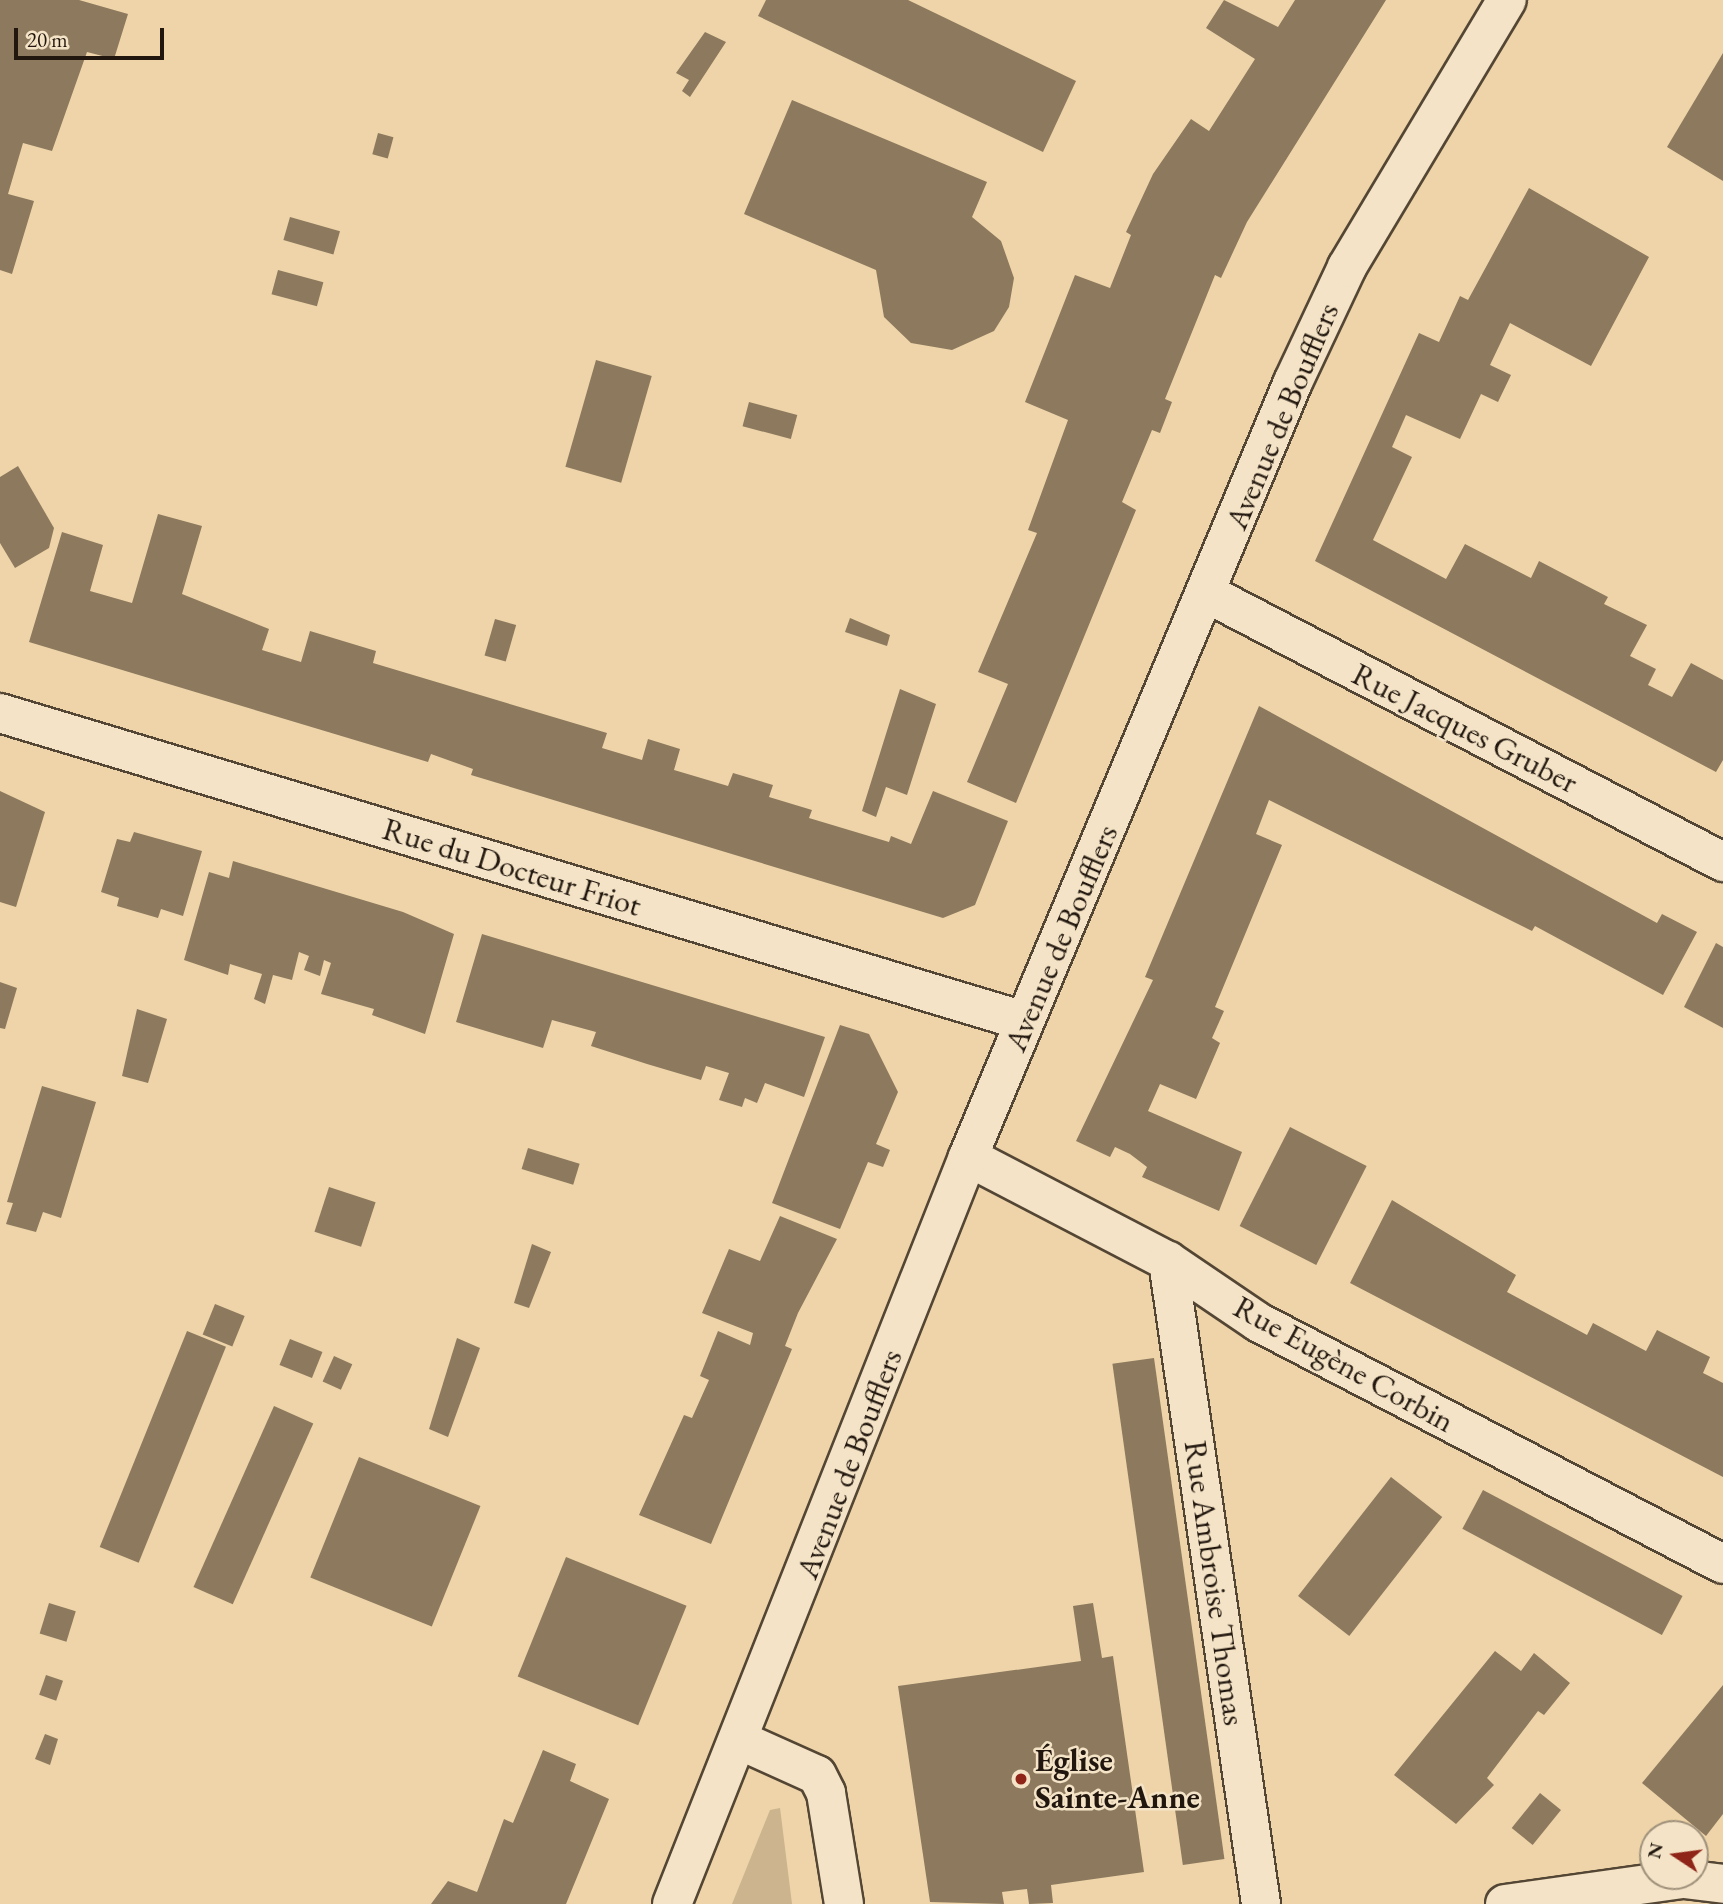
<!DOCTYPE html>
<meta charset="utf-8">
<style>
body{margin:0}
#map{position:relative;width:1723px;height:1904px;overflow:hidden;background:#eed4a8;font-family:"EB Garamond",serif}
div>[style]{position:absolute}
.green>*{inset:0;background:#cbb48e}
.building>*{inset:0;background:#8c795e;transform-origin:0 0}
.roads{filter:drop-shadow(2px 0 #544634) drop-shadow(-2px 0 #544634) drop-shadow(0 2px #544634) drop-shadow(0 -2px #544634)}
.minor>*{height:38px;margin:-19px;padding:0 19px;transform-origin:19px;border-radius:19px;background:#f4e3c6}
.dots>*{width:19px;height:19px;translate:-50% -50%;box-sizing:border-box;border:4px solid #f4e3c6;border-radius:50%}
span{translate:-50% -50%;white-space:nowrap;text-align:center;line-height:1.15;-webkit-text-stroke:5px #f4e3c6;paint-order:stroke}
.street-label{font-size:32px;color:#21170e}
.poi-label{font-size:32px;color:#21170e;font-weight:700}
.left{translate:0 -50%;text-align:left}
.north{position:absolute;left:1639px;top:1820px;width:70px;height:70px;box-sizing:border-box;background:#f4e3c6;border:2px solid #a0917c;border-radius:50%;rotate:283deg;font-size:19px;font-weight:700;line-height:28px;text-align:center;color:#21170e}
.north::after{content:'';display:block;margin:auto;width:24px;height:32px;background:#8f2418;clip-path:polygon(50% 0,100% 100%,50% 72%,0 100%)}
.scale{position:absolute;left:14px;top:28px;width:150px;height:32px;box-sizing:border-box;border:4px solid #21170e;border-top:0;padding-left:9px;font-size:21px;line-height:24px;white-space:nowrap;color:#21170e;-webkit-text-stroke:5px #f4e3c6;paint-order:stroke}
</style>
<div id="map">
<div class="green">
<i style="clip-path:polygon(780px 1808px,792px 1904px,732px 1904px,770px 1810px)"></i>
</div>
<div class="building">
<i style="clip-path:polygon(0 0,79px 0,128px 14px,114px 59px,87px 52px,52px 151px,23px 143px,8px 194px,34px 201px,12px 274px,0 270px)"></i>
<i style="clip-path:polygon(766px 0,908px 0,1076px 81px,1043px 152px,758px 16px)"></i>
<i style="clip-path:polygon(1224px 0,1278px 27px,1295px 0,1386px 0,1247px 222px,1221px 278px,1215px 275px,1165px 399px,1172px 402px,1160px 433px,1152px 430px,1122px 502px,1136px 510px,1016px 803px,967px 782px,1008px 684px,978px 672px,1037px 533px,1028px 530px,1068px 420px,1025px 402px,1075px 275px,1110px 288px,1131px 235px,1126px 232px,1153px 174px,1191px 119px,1209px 131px,1255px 59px,1206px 28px)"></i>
<i style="clip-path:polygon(705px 32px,726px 42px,690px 97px,682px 91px,689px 80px,676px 73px)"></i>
<i style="clip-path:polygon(1723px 53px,1723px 181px,1667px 147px)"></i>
<i style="clip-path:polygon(792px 100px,987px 182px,972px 217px,1001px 241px,1014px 278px,1009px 307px,994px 331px,952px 350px,911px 343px,884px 317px,876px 270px,744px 214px)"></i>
<i style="left:378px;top:133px;width:16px;height:22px;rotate:15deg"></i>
<i style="clip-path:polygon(1529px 188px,1649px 257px,1591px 366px,1510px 323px,1490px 365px,1511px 375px,1498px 402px,1481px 394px,1460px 439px,1406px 415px,1392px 447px,1412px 457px,1373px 540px,1446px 579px,1465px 544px,1531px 578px,1539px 561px,1608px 597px,1604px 604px,1647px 625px,1630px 656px,1656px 669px,1648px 685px,1672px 697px,1691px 663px,1723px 680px,1723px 760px,1716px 772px,1315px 561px,1419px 333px,1439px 342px,1460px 296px,1468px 300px)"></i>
<i style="left:290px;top:217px;width:52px;height:24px;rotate:16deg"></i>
<i style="left:278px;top:270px;width:47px;height:25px;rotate:15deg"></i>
<i style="left:596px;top:360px;width:58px;height:111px;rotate:16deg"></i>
<i style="left:749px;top:402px;width:50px;height:25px;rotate:15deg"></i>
<i style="clip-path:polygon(18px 466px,54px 528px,49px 548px,15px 568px,0 543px,0 477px)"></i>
<i style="clip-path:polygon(158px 514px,202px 526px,182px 594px,269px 629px,262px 650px,301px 662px,310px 631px,376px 651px,373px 663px,607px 733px,602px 748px,642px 760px,648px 739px,680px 749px,674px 770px,728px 786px,733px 773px,773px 785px,769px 797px,812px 810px,809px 818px,889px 842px,891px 836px,911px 844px,933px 791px,1008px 821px,975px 905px,943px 918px,471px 775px,473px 769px,431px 754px,428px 762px,29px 642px,62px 532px,103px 545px,90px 591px,132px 603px)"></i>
<i style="clip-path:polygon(850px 618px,890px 635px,887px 646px,845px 632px)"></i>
<i style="left:495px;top:619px;width:22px;height:38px;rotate:16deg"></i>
<i style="clip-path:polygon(900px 689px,936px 704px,907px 795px,886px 787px,876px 817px,862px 811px)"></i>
<i style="clip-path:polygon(1259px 706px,1657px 923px,1662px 914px,1697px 932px,1663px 995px,1535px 926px,1532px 931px,1269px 800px,1256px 834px,1282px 845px,1215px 1007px,1224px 1011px,1212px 1038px,1220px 1043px,1196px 1099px,1160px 1084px,1148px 1111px,1242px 1152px,1219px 1211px,1142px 1177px,1147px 1167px,1130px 1154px,1115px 1147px,1110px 1157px,1076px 1141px,1153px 980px,1145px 977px)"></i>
<i style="clip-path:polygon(0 791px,45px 812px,16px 907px,0 902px)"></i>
<i style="clip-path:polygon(134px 832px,202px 851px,183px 916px,161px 909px,158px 918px,117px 906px,119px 898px,101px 892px,117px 839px,130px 842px)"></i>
<i style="clip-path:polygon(233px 861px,403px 912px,454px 934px,425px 1034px,372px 1015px,374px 1009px,321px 994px,331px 963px,324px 960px,320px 976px,304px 970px,309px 956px,299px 952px,292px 980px,273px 975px,265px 1004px,254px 999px,262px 974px,230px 964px,228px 975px,184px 960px,209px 872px,229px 878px)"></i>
<i style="clip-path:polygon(482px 934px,825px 1037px,804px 1097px,765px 1083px,757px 1103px,745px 1098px,742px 1107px,719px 1100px,729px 1073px,706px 1066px,701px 1080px,647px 1064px,591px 1046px,596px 1032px,552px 1020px,543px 1048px,456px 1022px)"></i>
<i style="clip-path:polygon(1716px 943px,1723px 947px,1723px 1028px,1684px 1007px)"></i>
<i style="clip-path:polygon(0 982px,17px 988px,5px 1029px,0 1028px)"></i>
<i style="clip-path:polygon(137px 1009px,167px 1019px,148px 1083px,122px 1076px)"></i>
<i style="clip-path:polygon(840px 1025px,869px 1034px,898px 1092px,876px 1144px,890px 1150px,883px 1167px,868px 1162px,840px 1229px,772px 1203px)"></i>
<i style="clip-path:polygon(42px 1086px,96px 1102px,61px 1218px,43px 1212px,36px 1232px,6px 1224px,13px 1203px,7px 1202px)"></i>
<i style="left:1290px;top:1127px;width:86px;height:111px;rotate:27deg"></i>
<i style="left:528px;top:1148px;width:54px;height:22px;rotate:17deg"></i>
<i style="left:329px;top:1187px;width:49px;height:47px;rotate:18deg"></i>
<i style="clip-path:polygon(1392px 1200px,1516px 1275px,1507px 1292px,1587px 1335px,1593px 1323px,1646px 1351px,1657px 1330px,1710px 1357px,1703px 1373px,1723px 1383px,1723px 1477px,1350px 1283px)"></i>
<i style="clip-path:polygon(780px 1216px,837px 1239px,798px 1313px,785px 1346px,792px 1349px,711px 1544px,639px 1515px,684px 1415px,692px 1418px,709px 1380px,700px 1376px,718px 1331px,750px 1345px,753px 1333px,702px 1313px,729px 1249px,760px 1261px)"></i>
<i style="clip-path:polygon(532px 1244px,551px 1252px,529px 1308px,514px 1303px)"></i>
<i style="left:215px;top:1304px;width:32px;height:33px;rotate:22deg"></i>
<i style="left:187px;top:1331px;width:42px;height:233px;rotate:22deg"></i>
<i style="clip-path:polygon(457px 1338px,480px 1348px,448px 1437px,429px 1429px)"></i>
<i style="left:290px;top:1339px;width:35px;height:28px;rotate:22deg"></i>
<i style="left:334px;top:1356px;width:20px;height:28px;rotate:24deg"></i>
<i style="left:1154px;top:1358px;width:506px;height:42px;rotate:82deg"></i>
<i style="left:274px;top:1406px;width:43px;height:198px;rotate:24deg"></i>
<i style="left:359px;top:1457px;width:131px;height:130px;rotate:22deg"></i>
<i style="left:1391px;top:1477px;width:65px;height:151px;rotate:38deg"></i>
<i style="left:1483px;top:1490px;width:226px;height:44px;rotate:28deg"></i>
<i style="left:566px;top:1557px;width:130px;height:129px;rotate:22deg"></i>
<i style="left:49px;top:1603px;width:28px;height:32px;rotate:17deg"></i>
<i style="clip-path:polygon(1093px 1603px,1102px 1658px,1113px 1656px,1144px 1872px,1051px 1885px,1053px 1903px,1029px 1904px,1027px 1889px,1002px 1892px,1004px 1904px,930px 1902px,898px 1686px,1081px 1661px,1073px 1606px)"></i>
<i style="clip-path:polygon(1495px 1651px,1521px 1671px,1534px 1653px,1570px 1683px,1544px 1715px,1538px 1711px,1487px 1778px,1494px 1785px,1456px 1824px,1394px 1775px)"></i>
<i style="left:46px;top:1675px;width:18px;height:21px;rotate:19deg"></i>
<i style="clip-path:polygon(1723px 1685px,1723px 1814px,1706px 1836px,1642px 1783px)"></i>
<i style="clip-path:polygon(45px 1734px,58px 1739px,50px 1765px,35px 1759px)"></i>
<i style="clip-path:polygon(543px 1750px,576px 1764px,570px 1781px,609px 1799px,566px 1904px,431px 1904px,448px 1881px,477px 1892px,504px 1819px,513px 1823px)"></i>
<i style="left:1540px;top:1793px;width:27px;height:45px;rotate:39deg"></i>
</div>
<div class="roads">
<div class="minor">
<i style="left:1208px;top:594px;width:581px;rotate:27.49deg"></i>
<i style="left:0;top:713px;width:1069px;rotate:16.74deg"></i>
<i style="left:968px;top:1157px;width:225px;rotate:27.5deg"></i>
<i style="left:1168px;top:1261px;width:109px;rotate:34.1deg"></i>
<i style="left:1258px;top:1322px;width:524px;rotate:27.49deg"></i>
<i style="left:1168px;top:1261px;width:650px;rotate:81.77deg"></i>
<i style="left:739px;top:1740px;width:85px;rotate:24.2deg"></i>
<i style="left:817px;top:1775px;width:20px;rotate:63deg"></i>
<i style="left:826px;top:1793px;width:112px;rotate:80.8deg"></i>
<i style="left:672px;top:1904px;width:804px;rotate:-68.38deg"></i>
<i style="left:968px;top:1157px;width:840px;rotate:-67.25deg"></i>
<i style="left:1293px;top:382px;width:127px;rotate:-64.8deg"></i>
<i style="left:1347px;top:267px;width:311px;rotate:-59.1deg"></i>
<i style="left:1505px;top:1904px;width:181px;rotate:-8deg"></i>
<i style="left:1684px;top:1879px;width:39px;rotate:7deg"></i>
</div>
</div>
<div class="dots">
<i style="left:1021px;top:1779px;background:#8f2418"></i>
</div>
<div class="street-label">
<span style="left:1282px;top:416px;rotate:-67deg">Avenue de Boufflers</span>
<span style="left:1465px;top:728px;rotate:27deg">Rue Jacques Gruber</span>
<span style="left:512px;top:867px;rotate:17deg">Rue du Docteur Friot</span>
<span style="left:1061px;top:938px;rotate:-67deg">Avenue de Boufflers</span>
<span style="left:1344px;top:1364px;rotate:29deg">Rue Eugène Corbin</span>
<span style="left:849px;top:1464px;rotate:-69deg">Avenue de Boufflers</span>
<span style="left:1215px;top:1583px;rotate:82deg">Rue Ambroise Thomas</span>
</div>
<div class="poi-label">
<span class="left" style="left:1035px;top:1779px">Église<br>Sainte-Anne</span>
</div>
<div class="north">N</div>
<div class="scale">20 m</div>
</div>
